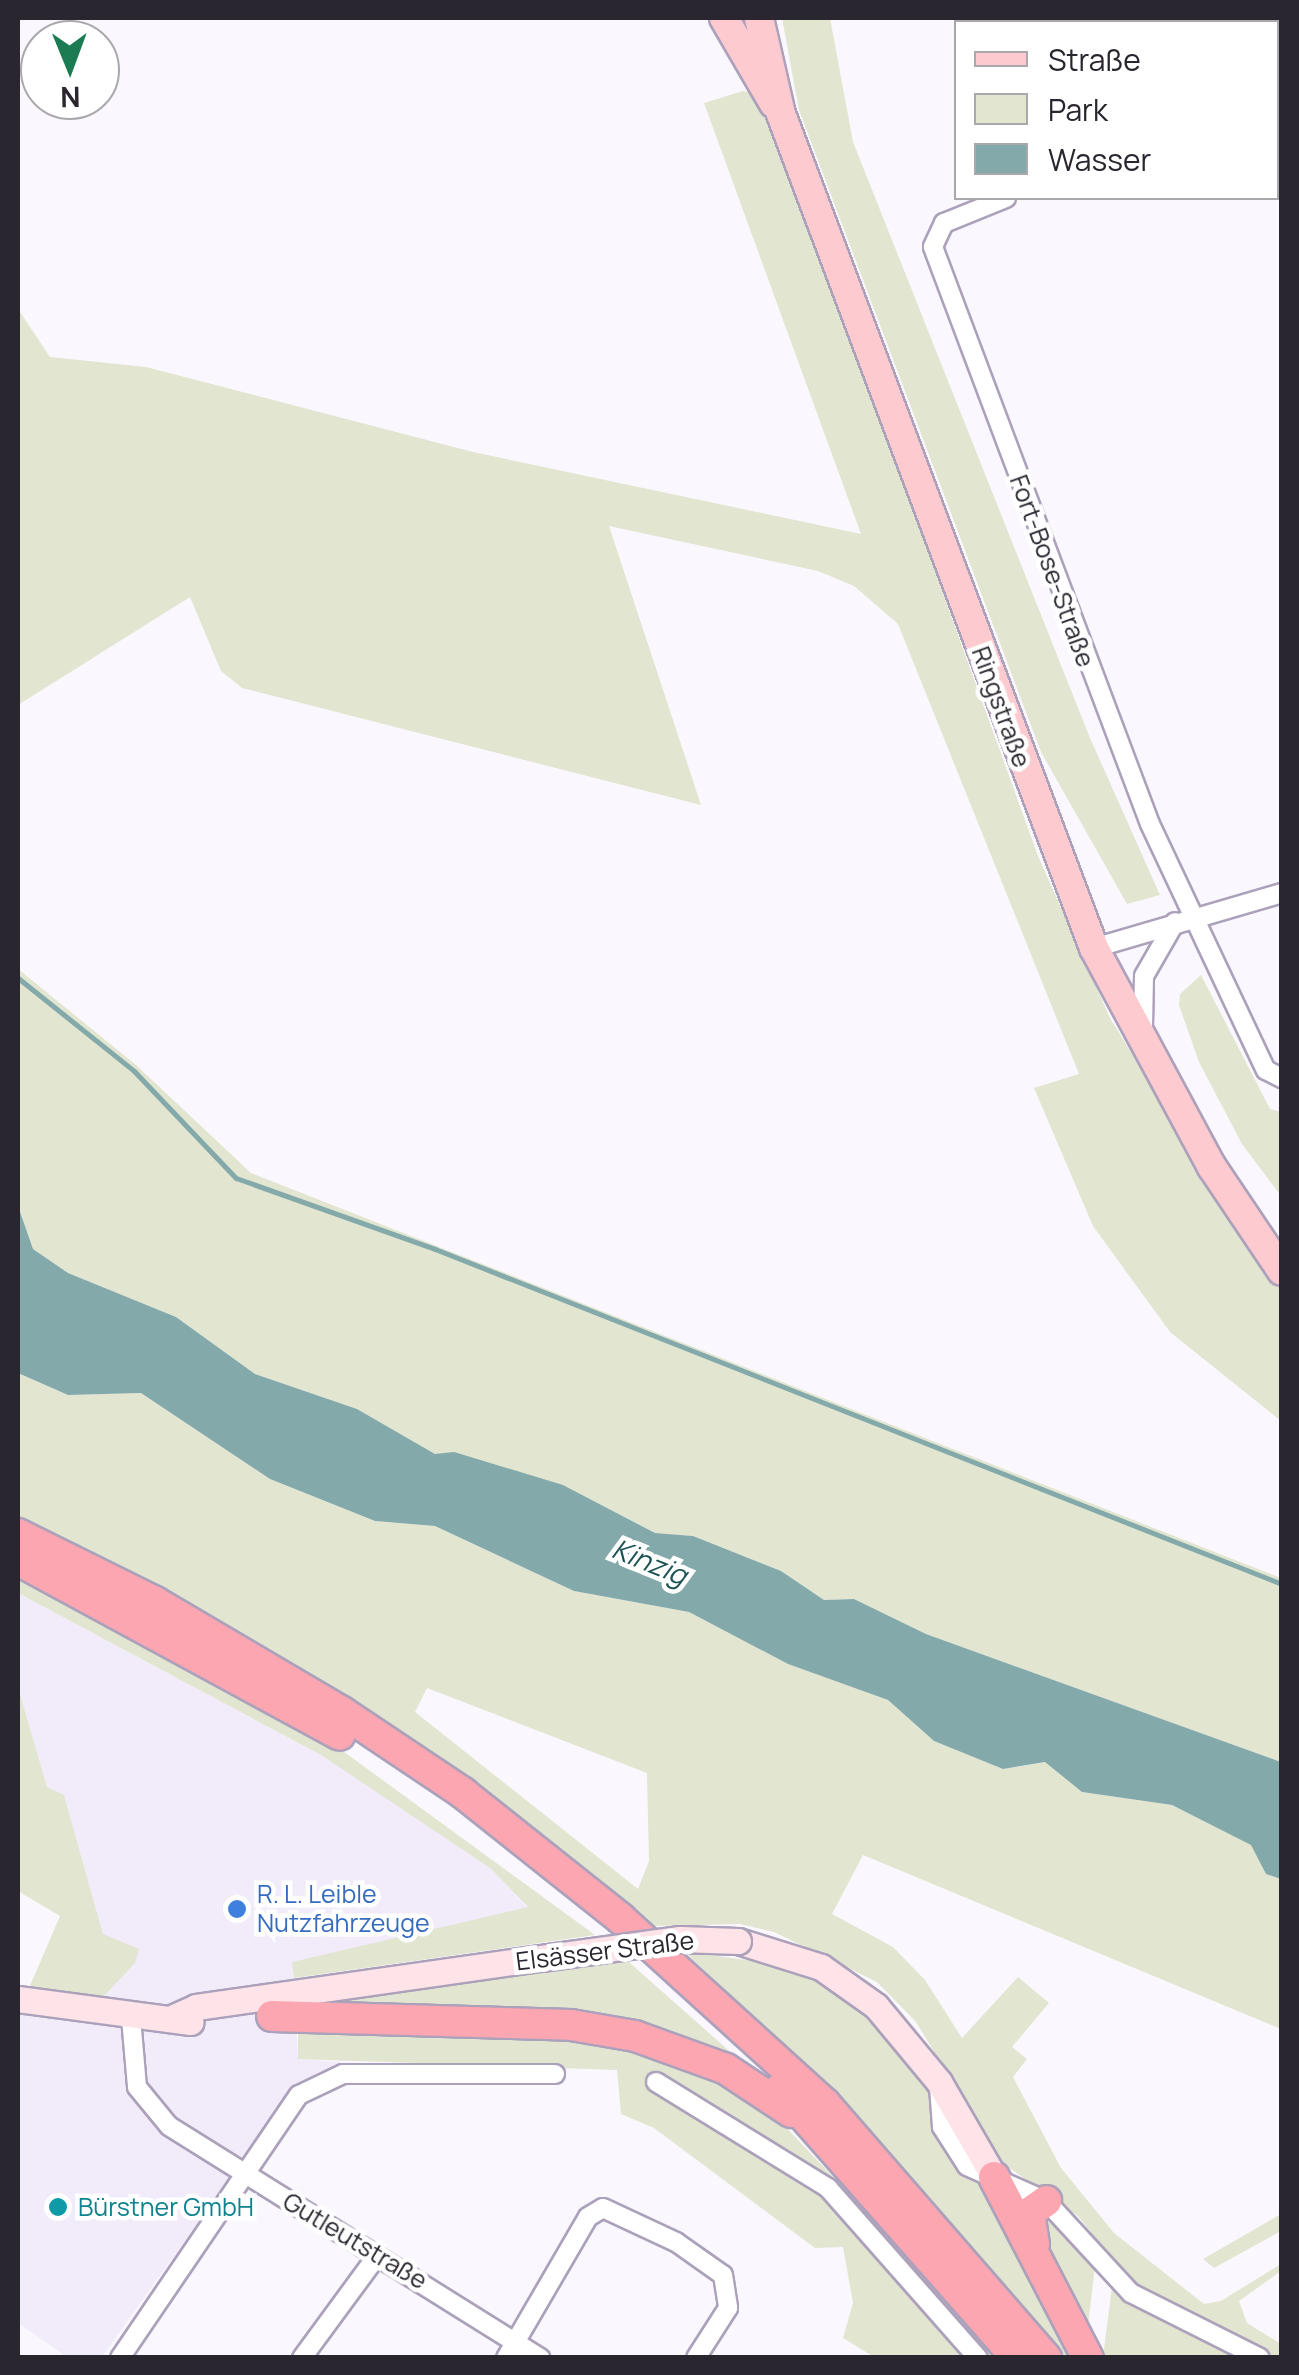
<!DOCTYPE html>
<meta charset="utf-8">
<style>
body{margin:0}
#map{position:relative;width:1299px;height:2375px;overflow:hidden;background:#faf8fe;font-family:Manrope,sans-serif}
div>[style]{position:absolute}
.built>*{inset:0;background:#f2ecfa}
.green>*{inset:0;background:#e2e5d0}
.water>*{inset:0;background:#84a9aa}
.stream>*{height:5px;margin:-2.5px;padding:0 2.5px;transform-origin:2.5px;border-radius:2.5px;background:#84a9aa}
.roads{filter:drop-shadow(2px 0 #aca1bb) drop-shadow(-2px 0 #aca1bb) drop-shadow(0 2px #aca1bb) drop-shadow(0 -2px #aca1bb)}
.street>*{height:18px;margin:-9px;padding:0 9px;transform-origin:9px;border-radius:9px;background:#fff}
.secondary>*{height:25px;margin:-12.5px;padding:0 12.5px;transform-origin:12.5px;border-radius:12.5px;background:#fee4e8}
.primary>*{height:28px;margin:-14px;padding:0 14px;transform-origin:14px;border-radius:14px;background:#fdcad0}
.highway>*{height:30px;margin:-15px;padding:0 15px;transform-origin:15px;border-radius:15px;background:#fba6b1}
.bridges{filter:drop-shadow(2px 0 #aca1bb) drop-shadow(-2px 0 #aca1bb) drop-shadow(0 2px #aca1bb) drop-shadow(0 -2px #aca1bb)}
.secondary-bridge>*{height:25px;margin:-12.5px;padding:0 12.5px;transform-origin:12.5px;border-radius:12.5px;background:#fee4e8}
.dots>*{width:28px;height:28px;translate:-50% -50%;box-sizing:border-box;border:5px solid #fff;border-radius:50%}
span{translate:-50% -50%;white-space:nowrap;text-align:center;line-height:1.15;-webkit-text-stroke:9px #fff;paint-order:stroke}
.street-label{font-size:25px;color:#2a2630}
.shop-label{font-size:25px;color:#366cbe}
.left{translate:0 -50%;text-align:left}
.culture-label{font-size:25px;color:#0d838f}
.water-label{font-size:28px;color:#1d5354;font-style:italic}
.frame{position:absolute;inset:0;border:20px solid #2a2630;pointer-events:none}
.legend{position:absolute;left:954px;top:20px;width:325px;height:180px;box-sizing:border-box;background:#fff;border:2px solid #aaa8ac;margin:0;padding:12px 18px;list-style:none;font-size:30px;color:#2a2630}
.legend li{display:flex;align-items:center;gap:20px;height:50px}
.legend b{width:50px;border:2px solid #aaa8ac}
.north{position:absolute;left:20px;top:20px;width:100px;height:100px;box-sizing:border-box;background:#fff;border:2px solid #aaa8ac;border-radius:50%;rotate:179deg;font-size:28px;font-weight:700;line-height:40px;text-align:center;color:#2a2630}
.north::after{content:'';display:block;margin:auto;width:35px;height:45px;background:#1b7b52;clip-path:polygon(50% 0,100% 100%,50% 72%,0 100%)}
</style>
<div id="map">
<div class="built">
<i style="clip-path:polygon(18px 1593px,321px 1755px,490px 1868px,528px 1908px,293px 1962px,298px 2059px,341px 2062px,292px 2090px,102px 2357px,67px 2357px,18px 2323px,18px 1986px,29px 1988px,103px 1934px,64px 1795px,47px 1787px,18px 1687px)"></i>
</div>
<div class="green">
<i style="clip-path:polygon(782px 18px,830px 18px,853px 142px,1090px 738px,1160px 895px,1127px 904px,1041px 752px,799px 110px)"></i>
<i style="clip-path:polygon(743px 91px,753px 93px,761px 109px,818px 248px,1038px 856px,1110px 1018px,1236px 1223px,1281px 1281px,1281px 1421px,1170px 1332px,1093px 1226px,1034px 1088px,1079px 1074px,898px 624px,854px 586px,818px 571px,609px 526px,701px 805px,242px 688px,221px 671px,190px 597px,18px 705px,18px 309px,50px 357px,146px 367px,473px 452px,861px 534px,704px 103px)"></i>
<i style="clip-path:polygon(18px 969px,136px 1065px,251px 1173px,1281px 1578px,1281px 1762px,926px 1634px,854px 1599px,824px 1600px,781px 1571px,693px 1536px,655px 1533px,563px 1485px,435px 1454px,357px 1409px,255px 1374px,176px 1317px,68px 1273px,33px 1249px,18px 1206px)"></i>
<i style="clip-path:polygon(1201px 975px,1270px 1109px,1281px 1112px,1281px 1196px,1242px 1144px,1199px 1062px,1179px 1005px,1180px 994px)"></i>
<i style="clip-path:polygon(evenodd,18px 1373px,68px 1395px,141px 1393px,270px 1479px,375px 1521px,435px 1526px,574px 1591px,689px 1612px,788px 1664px,888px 1700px,934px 1741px,1003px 1769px,1046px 1762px,1082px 1792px,1172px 1805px,1252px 1845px,1266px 1874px,1281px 1879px,1281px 2029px,863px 1855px,832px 1914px,893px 1947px,925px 1980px,962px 2038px,1018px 1977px,1049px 2003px,1012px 2047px,1027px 2059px,1013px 2077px,1061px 2168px,1114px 2233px,1204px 2304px,1221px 2301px,1281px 2264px,1281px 2271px,1239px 2301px,1247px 2323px,1281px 2344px,1281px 2357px,1103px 2357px,1112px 2287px,1109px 2255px,1078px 2216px,1001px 2162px,916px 2022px,877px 1982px,774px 1932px,740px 1924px,650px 1926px,400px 1733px,188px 1605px,18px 1518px,18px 1373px,427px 1688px,647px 1773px,649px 1861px,638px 1889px,415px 1712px,427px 1688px)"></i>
<i style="clip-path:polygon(18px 1568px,325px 1738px,595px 1935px,294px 1978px,292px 1962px,528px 1907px,490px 1868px,321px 1755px,18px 1593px)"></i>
<i style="clip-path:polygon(18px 1687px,47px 1787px,64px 1795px,103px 1934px,139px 1949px,135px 1963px,102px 1998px,29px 1988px,60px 1916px,18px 1891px)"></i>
<i style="clip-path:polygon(685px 1952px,802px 1967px,876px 2018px,930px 2086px,932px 2111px,955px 2164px,990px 2187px,1076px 2357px,1066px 2357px,857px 2114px)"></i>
<i style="clip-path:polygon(622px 1956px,761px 2079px,780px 2121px,1004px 2357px,874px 2357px,843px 2338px,853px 2303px,843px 2247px,815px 2248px,654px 2128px,621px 2114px,617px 2070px,298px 2059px,298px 2005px)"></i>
<i style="clip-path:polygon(1281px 2214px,1281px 2231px,1214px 2268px,1203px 2259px)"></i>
<i style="clip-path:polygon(1040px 2217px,1063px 2230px,1095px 2266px,1087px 2334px,1038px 2229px)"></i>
</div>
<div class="water">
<i style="clip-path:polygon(18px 1206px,33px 1249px,68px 1273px,176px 1317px,255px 1374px,357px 1409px,435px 1454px,454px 1452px,563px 1485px,655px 1533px,693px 1536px,781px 1571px,824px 1600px,854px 1599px,926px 1634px,1281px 1762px,1281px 1879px,1266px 1874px,1251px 1845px,1172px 1805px,1082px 1792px,1045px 1762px,1003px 1769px,934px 1741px,888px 1700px,788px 1664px,689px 1612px,574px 1591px,435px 1526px,375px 1521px,270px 1479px,141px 1393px,68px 1395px,18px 1373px)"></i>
</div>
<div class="stream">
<i style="left:18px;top:978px;width:149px;rotate:38.7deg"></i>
<i style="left:134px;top:1071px;width:148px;rotate:46.4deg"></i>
<i style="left:236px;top:1178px;width:211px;rotate:19.6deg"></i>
<i style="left:435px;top:1249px;width:911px;rotate:21.58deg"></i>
</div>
<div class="roads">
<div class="street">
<i style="left:1276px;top:88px;width:6px;rotate:-18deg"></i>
<i style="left:1006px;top:198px;width:67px;rotate:158deg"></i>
<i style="left:944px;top:223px;width:26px;rotate:115deg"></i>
<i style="left:933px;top:247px;width:616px;rotate:69.39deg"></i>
<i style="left:1150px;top:824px;width:272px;rotate:64.8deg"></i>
<i style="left:1266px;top:1070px;width:18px;rotate:27deg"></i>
<i style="left:1094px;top:948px;width:196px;rotate:-16.3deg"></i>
<i style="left:1143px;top:1027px;width:51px;rotate:-88.9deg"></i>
<i style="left:1144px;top:976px;width:62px;rotate:-60.1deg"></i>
<i style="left:131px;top:2018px;width:69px;rotate:85deg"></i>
<i style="left:137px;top:2087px;width:50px;rotate:50.6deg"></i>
<i style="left:169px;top:2126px;width:438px;rotate:32deg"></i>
<i style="left:656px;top:2082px;width:202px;rotate:31.6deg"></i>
<i style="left:828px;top:2188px;width:227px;rotate:48.6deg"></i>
<i style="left:939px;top:2087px;width:40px;rotate:85.7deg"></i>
<i style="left:942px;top:2127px;width:46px;rotate:57.3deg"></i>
<i style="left:967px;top:2166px;width:86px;rotate:23.9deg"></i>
<i style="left:1046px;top:2201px;width:125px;rotate:47.3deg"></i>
<i style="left:1131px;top:2293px;width:144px;rotate:26.7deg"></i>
<i style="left:120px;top:2358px;width:318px;rotate:-55.8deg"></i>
<i style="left:299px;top:2095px;width:49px;rotate:-25.5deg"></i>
<i style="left:343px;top:2074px;width:212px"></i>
<i style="left:302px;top:2358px;width:127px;rotate:-53.7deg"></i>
<i style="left:506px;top:2358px;width:163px;rotate:-59.8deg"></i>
<i style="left:588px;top:2217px;width:17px;rotate:-31deg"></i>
<i style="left:603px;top:2208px;width:81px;rotate:25deg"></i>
<i style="left:676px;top:2242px;width:57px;rotate:35.1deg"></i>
<i style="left:723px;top:2275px;width:33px;rotate:81deg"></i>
<i style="left:728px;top:2308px;width:59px;rotate:122.6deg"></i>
</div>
<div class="secondary">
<i style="left:738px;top:1941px;width:87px;rotate:17.4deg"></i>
<i style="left:821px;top:1967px;width:67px;rotate:35.3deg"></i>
<i style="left:876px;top:2006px;width:99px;rotate:50.3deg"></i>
<i style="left:939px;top:2082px;width:110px;rotate:59.9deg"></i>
<i style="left:18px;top:1999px;width:174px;rotate:7.6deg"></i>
<i style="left:174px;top:2017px;width:24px;rotate:-24deg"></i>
<i style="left:196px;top:2007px;width:348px;rotate:-8.1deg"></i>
</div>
<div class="primary">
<i style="left:724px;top:18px;width:99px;rotate:59.8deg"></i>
<i style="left:759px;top:18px;width:98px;rotate:77.1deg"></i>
<i style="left:781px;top:114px;width:891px;rotate:69.43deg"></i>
<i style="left:1094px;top:948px;width:249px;rotate:61.7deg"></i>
<i style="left:1212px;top:1167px;width:125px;rotate:56.1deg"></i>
</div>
<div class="highway">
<i style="left:18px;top:1534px;width:153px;rotate:26.4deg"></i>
<i style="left:155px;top:1602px;width:217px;rotate:30.5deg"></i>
<i style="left:342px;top:1712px;width:146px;rotate:33.8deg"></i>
<i style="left:463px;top:1793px;width:201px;rotate:38.5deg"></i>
<i style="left:620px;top:1918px;width:277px;rotate:42.2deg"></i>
<i style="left:825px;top:2104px;width:337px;rotate:49deg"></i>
<i style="left:18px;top:1560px;width:366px;rotate:28.5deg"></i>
<i style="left:272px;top:2016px;width:299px;rotate:1.7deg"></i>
<i style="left:571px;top:2025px;width:65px;rotate:9.8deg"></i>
<i style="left:635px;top:2036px;width:97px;rotate:19.9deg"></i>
<i style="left:726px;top:2069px;width:78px;rotate:33.5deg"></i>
<i style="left:780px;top:2089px;width:359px;rotate:48.6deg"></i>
<i style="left:994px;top:2177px;width:204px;rotate:62.6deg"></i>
<i style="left:1034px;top:2244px;width:31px;rotate:-99deg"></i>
<i style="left:1029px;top:2213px;width:21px;rotate:-35deg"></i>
</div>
</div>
<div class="bridges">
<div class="secondary-bridge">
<i style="left:541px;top:1958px;width:140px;rotate:-7.8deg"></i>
<i style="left:680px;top:1939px;width:58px;rotate:2deg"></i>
</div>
</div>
<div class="dots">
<i style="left:237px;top:1909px;background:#3f7fe0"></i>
<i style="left:58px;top:2207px;background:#0f9aa8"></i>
</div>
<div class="street-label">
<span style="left:1052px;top:571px;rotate:70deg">Fort-Bose-Straße</span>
<span style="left:1001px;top:707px;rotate:70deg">Ringstraße</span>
<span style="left:605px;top:1951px;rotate:-7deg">Elsässer Straße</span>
<span style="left:355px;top:2241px;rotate:31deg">Gutleutstraße</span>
</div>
<div class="shop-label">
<span class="left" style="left:257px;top:1909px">R. L. Leible<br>Nutzfahrzeuge</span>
</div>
<div class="culture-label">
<span class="left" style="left:78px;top:2207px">Bürstner GmbH</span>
</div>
<div class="water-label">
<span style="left:650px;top:1561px;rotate:22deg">Kinzig</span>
</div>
<div class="frame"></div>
<ul class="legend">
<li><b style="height:12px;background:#fdcad0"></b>Straße</li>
<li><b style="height:28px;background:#e2e5d0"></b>Park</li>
<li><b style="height:28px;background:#84a9aa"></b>Wasser</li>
</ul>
<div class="north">N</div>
</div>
